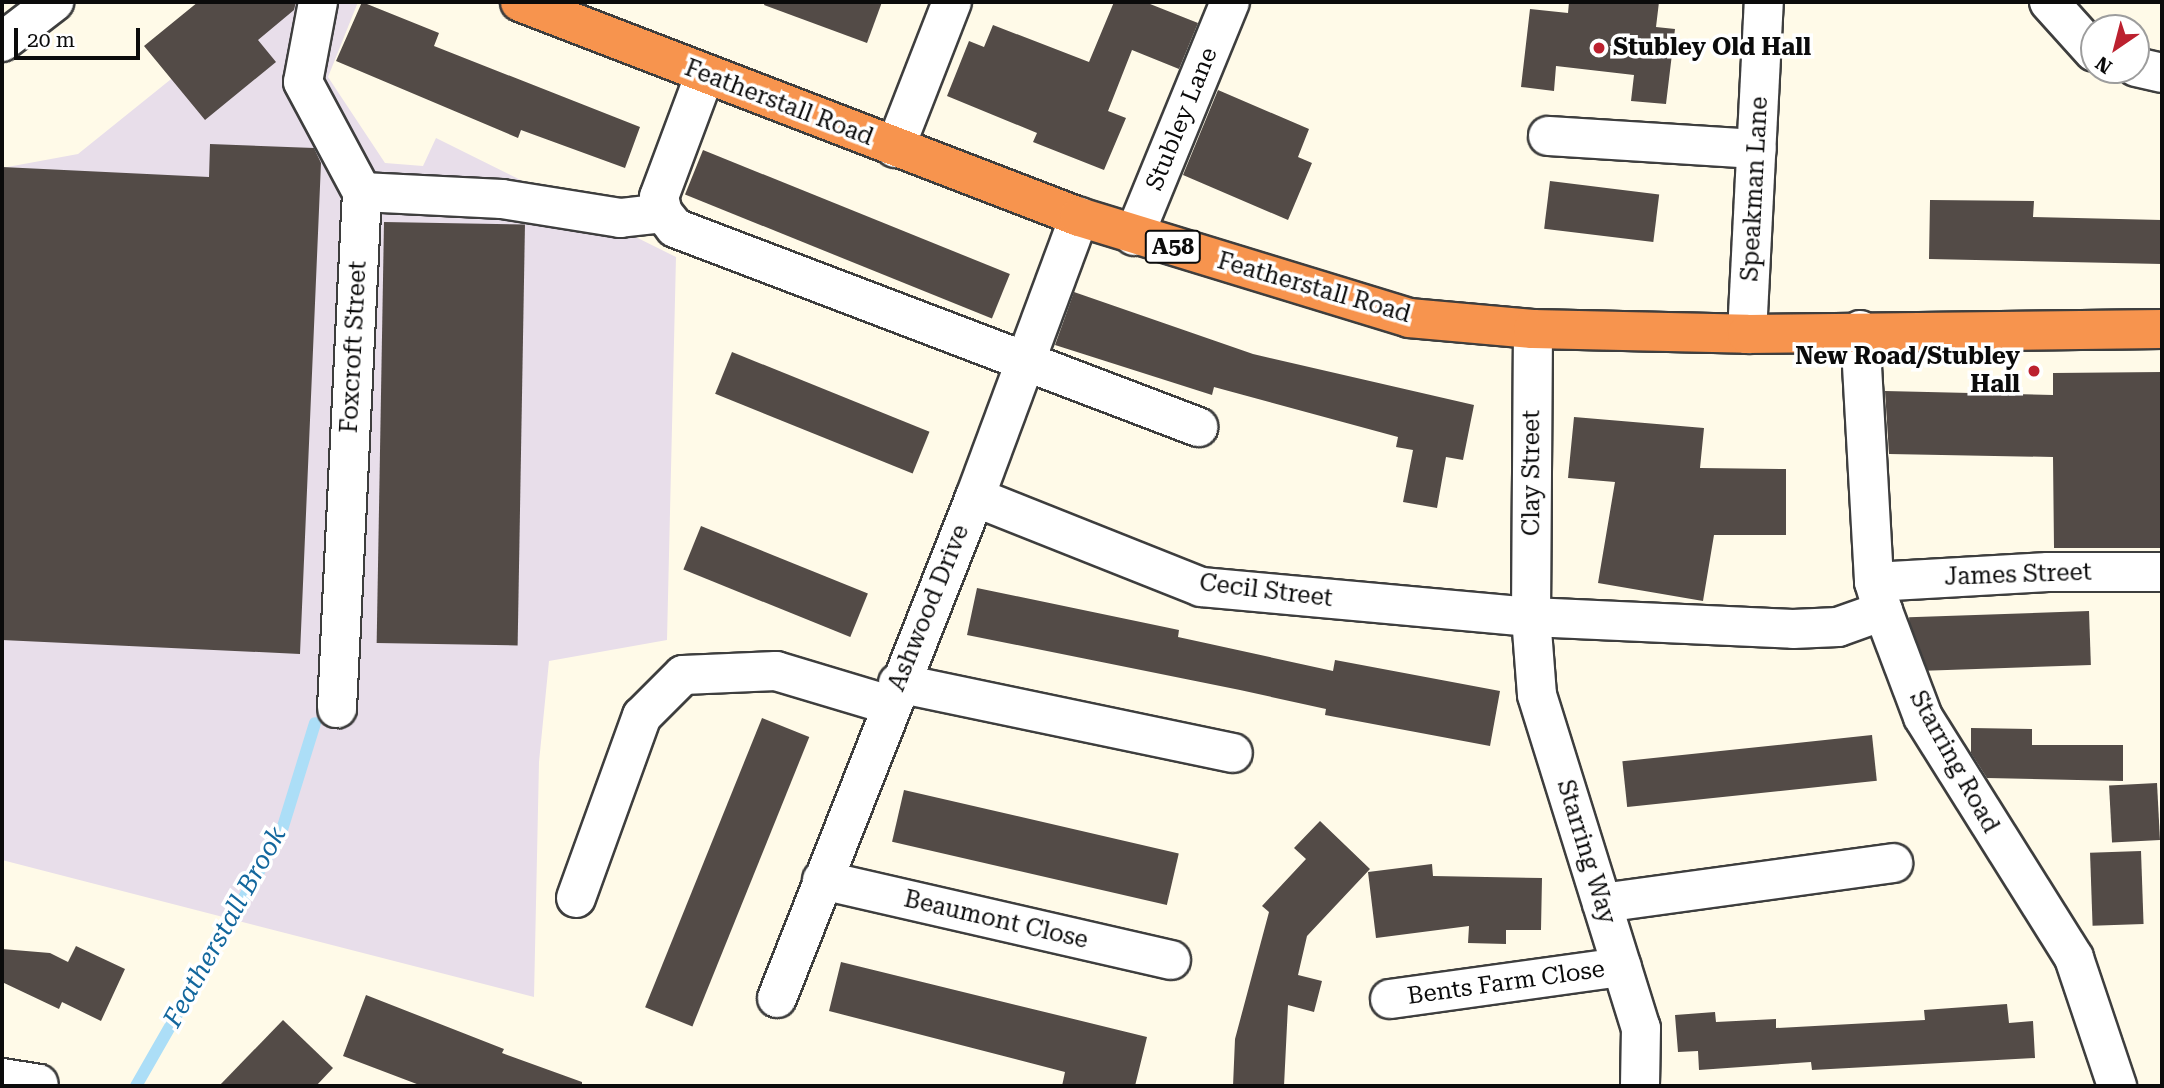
<!DOCTYPE html>
<style>
body{margin:0}
#map{position:relative;width:2164px;height:1088px;overflow:hidden;background:#fffae8;font-family:"Roboto Serif",serif}
div>[style]{position:absolute}
.industrial>*{inset:0;background:#e8deea}
.stream>*{height:12px;margin:-6px;padding:0 6px;transform-origin:6px;border-radius:6px;background:#acdef7}
.building>*{inset:0;background:#534b47;transform-origin:0 0}
.roads{filter:drop-shadow(2px 0 #3e3e3e) drop-shadow(-2px 0 #3e3e3e) drop-shadow(0 2px #3e3e3e) drop-shadow(0 -2px #3e3e3e)}
.minor>*{height:38px;margin:-19px;padding:0 19px;transform-origin:19px;border-radius:19px;background:#fff}
.highway>*{height:38px;margin:-19px;padding:0 19px;transform-origin:19px;border-radius:19px;background:#f7944e}
.dots>*{width:19px;height:19px;translate:-50% -50%;box-sizing:border-box;border:4px solid #fff;border-radius:50%}
span{translate:-50% -50%;white-space:nowrap;text-align:center;line-height:1.15;-webkit-text-stroke:7px #fff;paint-order:stroke}
.shield-label span{padding:2px 5px;background:#fff;border:2px solid;border-radius:5px;-webkit-text-stroke-width:0}
.shield-label{font-size:23px;color:#0b0b0b;font-weight:700}
.poi-label{font-size:24px;color:#0b0b0b;font-weight:700}
.left{translate:0 -50%;text-align:left}
.right{translate:-100% -50%;text-align:right}
.street-label{font-size:24px;color:#0b0b0b}
.water-label{font-size:26px;color:#13679d;font-style:italic}
.frame{position:absolute;inset:0;border:4px solid #0b0b0b;pointer-events:none}
.north{position:absolute;left:2080px;top:14px;width:70px;height:70px;box-sizing:border-box;background:#fff;border:2px solid #9d9d9d;border-radius:50%;rotate:215deg;font-size:19px;font-weight:700;line-height:28px;text-align:center;color:#0b0b0b}
.north::after{content:'';display:block;margin:auto;width:24px;height:32px;background:#bc212f;clip-path:polygon(50% 0,100% 100%,50% 72%,0 100%)}
.scale{position:absolute;left:14px;top:28px;width:126px;height:32px;box-sizing:border-box;border:4px solid #0b0b0b;border-top:0;padding-left:9px;font-size:21px;line-height:24px;white-space:nowrap;color:#0b0b0b;-webkit-text-stroke:5px #fff;paint-order:stroke}
</style>
<div id="map">
<div class="industrial">
<i style="clip-path:polygon(267px 2px,358px 2px,328px 77px,385px 163px,423px 166px,436px 138px,676px 257px,667px 640px,549px 661px,539px 762px,534px 997px,2px 860px,2px 168px,78px 154px)"></i>
</div>
<div class="stream">
<i style="left:136px;top:1086px;width:292px;rotate:-60.2deg"></i>
<i style="left:281px;top:833px;width:115px;rotate:-72.8deg"></i>
</div>
<div class="building">
<i style="clip-path:polygon(198px 2px,296px 2px,294px 10px,258px 40px,276px 62px,205px 120px,144px 46px)"></i>
<i style="clip-path:polygon(362px 2px,439px 33px,434px 46px,640px 127px,625px 168px,521px 130px,518px 138px,336px 61px)"></i>
<i style="clip-path:polygon(765px 2px,882px 2px,867px 43px,764px 5px)"></i>
<i style="clip-path:polygon(1114px 2px,1145px 2px,1198px 23px,1179px 69px,1132px 50px,1108px 111px,1126px 118px,1104px 170px,1033px 142px,1037px 133px,947px 96px,969px 41px,984px 47px,993px 25px,1089px 62px)"></i>
<i style="clip-path:polygon(1569px 2px,1659px 2px,1656px 27px,1675px 29px,1666px 104px,1631px 101px,1634px 75px,1556px 66px,1554px 91px,1521px 87px,1530px 9px,1568px 13px)"></i>
<i style="clip-path:polygon(1218px 90px,1309px 129px,1298px 157px,1312px 163px,1288px 220px,1183px 175px)"></i>
<i style="clip-path:polygon(210px 144px,314px 148px,321px 163px,300px 654px,2px 640px,2px 167px,209px 177px)"></i>
<i style="left:703px;top:150px;width:331px;height:48px;rotate:22deg"></i>
<i style="left:1550px;top:181px;width:110px;height:48px;rotate:7deg"></i>
<i style="clip-path:polygon(1930px 200px,2034px 201px,2033px 217px,2162px 220px,2162px 264px,1929px 259px)"></i>
<i style="left:384px;top:222px;width:141px;height:421px;rotate:1deg"></i>
<i style="clip-path:polygon(1074px 292px,1253px 354px,1474px 405px,1463px 460px,1446px 457px,1437px 508px,1403px 502px,1413px 450px,1396px 447px,1398px 437px,1214px 387px,1212px 395px,1055px 345px)"></i>
<i style="left:732px;top:352px;width:213px;height:45px;rotate:22deg"></i>
<i style="clip-path:polygon(2162px 372px,2162px 548px,2054px 548px,2053px 457px,1889px 454px,1885px 391px,2053px 395px,2053px 373px)"></i>
<i style="clip-path:polygon(1574px 417px,1704px 428px,1700px 468px,1786px 469px,1786px 535px,1714px 535px,1703px 601px,1598px 583px,1615px 482px,1568px 478px)"></i>
<i style="left:701px;top:526px;width:180px;height:47px;rotate:22deg"></i>
<i style="clip-path:polygon(977px 588px,1179px 630px,1178px 637px,1333px 671px,1335px 660px,1500px 691px,1490px 746px,1325px 715px,1326px 709px,1240px 690px,967px 635px)"></i>
<i style="left:2089px;top:611px;width:54px;height:180px;rotate:88deg"></i>
<i style="left:762px;top:718px;width:51px;height:312px;rotate:22deg"></i>
<i style="clip-path:polygon(1971px 728px,2032px 729px,2032px 745px,2123px 745px,2123px 781px,1987px 778px,1971px 753px)"></i>
<i style="left:1872px;top:735px;width:46px;height:251px;rotate:84deg"></i>
<i style="left:2157px;top:783px;width:57px;height:48px;rotate:87deg"></i>
<i style="left:904px;top:790px;width:282px;height:53px;rotate:13deg"></i>
<i style="clip-path:polygon(1320px 821px,1370px 869px,1307px 936px,1298px 975px,1322px 981px,1314px 1012px,1288px 1005px,1284px 1086px,1233px 1086px,1235px 1039px,1269px 912px,1262px 906px,1306px 859px,1294px 848px)"></i>
<i style="left:2141px;top:851px;width:73px;height:51px;rotate:88deg"></i>
<i style="clip-path:polygon(1432px 864px,1433px 876px,1542px 878px,1541px 930px,1506px 930px,1506px 944px,1468px 943px,1469px 926px,1376px 938px,1368px 872px)"></i>
<i style="clip-path:polygon(76px 946px,125px 969px,101px 1021px,62px 1002px,59px 1009px,2px 982px,2px 949px,50px 953px,68px 962px)"></i>
<i style="clip-path:polygon(841px 962px,1147px 1037px,1135px 1086px,1062px 1086px,1065px 1072px,829px 1011px)"></i>
<i style="clip-path:polygon(366px 995px,504px 1049px,502px 1053px,582px 1082px,582px 1086px,422px 1086px,343px 1056px)"></i>
<i style="clip-path:polygon(2007px 1004px,2009px 1023px,2033px 1021px,2035px 1058px,1812px 1070px,1811px 1062px,1699px 1070px,1698px 1051px,1678px 1052px,1675px 1015px,1715px 1012px,1716px 1022px,1776px 1019px,1776px 1028px,1925px 1020px,1924px 1010px)"></i>
<i style="clip-path:polygon(283px 1020px,333px 1068px,316px 1086px,219px 1086px)"></i>
</div>
<div class="roads">
<div class="minor">
<i style="left:318px;top:2px;width:81px;rotate:100.6deg"></i>
<i style="left:303px;top:82px;width:125px;rotate:61.8deg"></i>
<i style="left:362px;top:192px;width:517px;rotate:92.77deg"></i>
<i style="left:2049px;top:2px;width:67px;rotate:48deg"></i>
<i style="left:2px;top:42px;width:66px;rotate:-37.6deg"></i>
<i style="left:2136px;top:67px;width:27px;rotate:13deg"></i>
<i style="left:705px;top:74px;width:131px;rotate:110.5deg"></i>
<i style="left:659px;top:197px;width:16px;rotate:76deg"></i>
<i style="left:663px;top:213px;width:19px;rotate:51deg"></i>
<i style="left:675px;top:228px;width:560px;rotate:20.83deg"></i>
<i style="left:1548px;top:136px;width:209px;rotate:3.6deg"></i>
<i style="left:895px;top:148px;width:157px;rotate:-68.7deg"></i>
<i style="left:362px;top:192px;width:140px;rotate:2.9deg"></i>
<i style="left:502px;top:199px;width:120px;rotate:9.1deg"></i>
<i style="left:620px;top:218px;width:43px;rotate:-6.6deg"></i>
<i style="left:1134px;top:236px;width:253px;rotate:-67.7deg"></i>
<i style="left:1533px;top:329px;width:288px;rotate:90.4deg"></i>
<i style="left:1531px;top:617px;width:78px;rotate:85.6deg"></i>
<i style="left:1537px;top:695px;width:349px;rotate:72.7deg"></i>
<i style="left:1641px;top:1028px;width:58px;rotate:91deg"></i>
<i style="left:1860px;top:330px;width:252px;rotate:86.8deg"></i>
<i style="left:1874px;top:582px;width:30px;rotate:73deg"></i>
<i style="left:1883px;top:611px;width:113px;rotate:69.3deg"></i>
<i style="left:1923px;top:717px;width:284px;rotate:57.9deg"></i>
<i style="left:2074px;top:958px;width:135px;rotate:71.4deg"></i>
<i style="left:1747px;top:334px;width:332px;rotate:-87.1deg"></i>
<i style="left:975px;top:497px;width:243px;rotate:21.7deg"></i>
<i style="left:1201px;top:587px;width:331px;rotate:5.2deg"></i>
<i style="left:1531px;top:617px;width:262px;rotate:2.6deg"></i>
<i style="left:1793px;top:629px;width:45px;rotate:-2.5deg"></i>
<i style="left:1838px;top:627px;width:48px;rotate:-19.6deg"></i>
<i style="left:1874px;top:582px;width:174px;rotate:-3.3deg"></i>
<i style="left:2048px;top:572px;width:114px"></i>
<i style="left:898px;top:683px;width:342px;rotate:11.8deg"></i>
<i style="left:822px;top:880px;width:358px;rotate:12.9deg"></i>
<i style="left:576px;top:898px;width:194px;rotate:-70.1deg"></i>
<i style="left:642px;top:716px;width:58px;rotate:-45deg"></i>
<i style="left:683px;top:675px;width:93px;rotate:-2.5deg"></i>
<i style="left:776px;top:671px;width:118px;rotate:16.7deg"></i>
<i style="left:1602px;top:903px;width:294px;rotate:-7.8deg"></i>
<i style="left:777px;top:998px;width:539px;rotate:-68.44deg"></i>
<i style="left:975px;top:497px;width:299px;rotate:-69.6deg"></i>
<i style="left:1390px;top:999px;width:234px;rotate:-7.9deg"></i>
<i style="left:2px;top:1078px;width:37px;rotate:9deg"></i>
</div>
<div class="highway">
<i style="left:520px;top:2px;width:599px;rotate:21.04deg"></i>
<i style="left:1079px;top:217px;width:345px;rotate:17deg"></i>
<i style="left:1409px;top:318px;width:124px;rotate:5.1deg"></i>
<i style="left:1533px;top:329px;width:214px;rotate:1.3deg"></i>
<i style="left:1747px;top:334px;width:415px;rotate:-0.7deg"></i>
</div>
</div>
<div class="dots">
<i style="left:1599px;top:48px;background:#bc212f"></i>
<i style="left:2034px;top:371px;background:#bc212f"></i>
</div>
<div class="shield-label">
<span style="left:1173px;top:247px">A58</span>
</div>
<div class="poi-label">
<span class="left" style="left:1613px;top:48px">Stubley Old Hall</span>
<span class="right" style="left:2020px;top:371px">New Road/Stubley<br>Hall</span>
</div>
<div class="street-label">
<span style="left:779px;top:103px;rotate:21deg">Featherstall Road</span>
<span style="left:1182px;top:119px;rotate:-68deg">Stubley Lane</span>
<span style="left:1755px;top:189px;rotate:-87deg">Speakman Lane</span>
<span style="left:1314px;top:288px;rotate:16deg">Featherstall Road</span>
<span style="left:354px;top:347px;rotate:-87deg">Foxcroft Street</span>
<span style="left:1532px;top:473px;rotate:-90deg">Clay Street</span>
<span style="left:2018px;top:575px;rotate:-2deg">James Street</span>
<span style="left:1266px;top:591px;rotate:7deg">Cecil Street</span>
<span style="left:929px;top:608px;rotate:-68deg">Ashwood Drive</span>
<span style="left:1954px;top:762px;rotate:61deg">Starring Road</span>
<span style="left:1586px;top:852px;rotate:73deg">Starring Way</span>
<span style="left:996px;top:920px;rotate:13deg">Beaumont Close</span>
<span style="left:1506px;top:983px;rotate:-8deg">Bents Farm Close</span>
</div>
<div class="water-label">
<span style="left:225px;top:927px;rotate:-61deg">Featherstall Brook</span>
</div>
<div class="frame"></div>
<div class="north">N</div>
<div class="scale">20 m</div>
</div>
